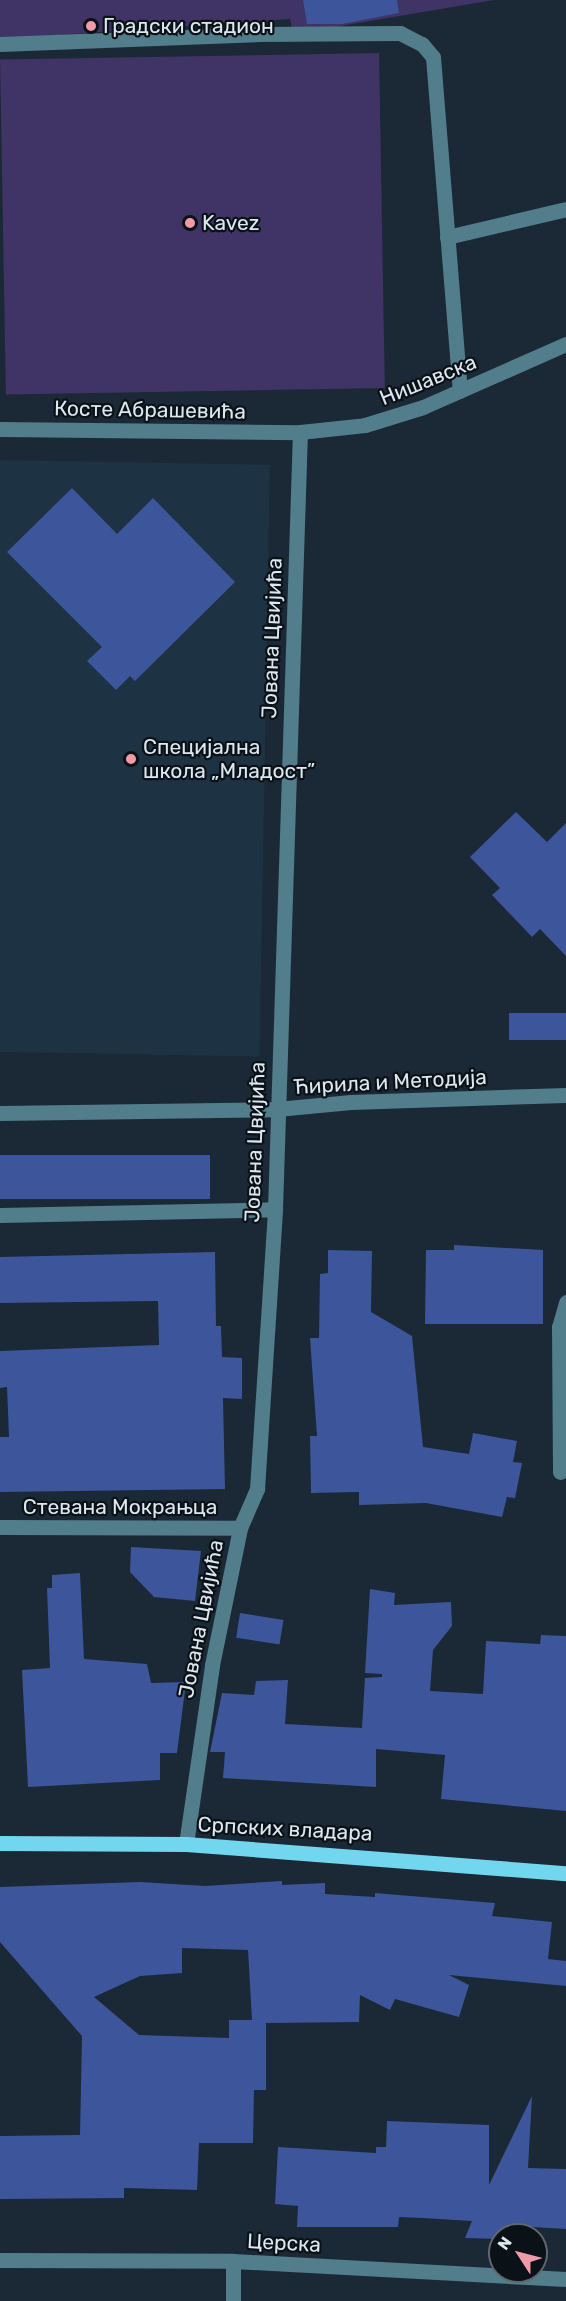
<!DOCTYPE html>
<meta charset="utf-8">
<style>
body{margin:0}
#map{position:relative;width:566px;height:2301px;overflow:hidden;background:#1a2935;font-family:Rubik,sans-serif}
div>[style]{position:absolute}
.built>*{inset:0;background:#1d3243;transform-origin:0 0}
.green>*{inset:0;background:#403365;transform-origin:0 0}
.building>*{inset:0;background:#3d559b;transform-origin:0 0}
.minor>*{height:15px;margin:-7.5px;padding:0 7.5px;transform-origin:7.5px;border-radius:7.5px;background:#517e8a}
.major>*{height:15px;margin:-7.5px;padding:0 7.5px;transform-origin:7.5px;border-radius:7.5px;background:#72d6ef}
.dots>*{width:16px;height:16px;translate:-50% -50%;box-sizing:border-box;border:3px solid #0a1117;border-radius:50%}
span{translate:-50% -50%;white-space:nowrap;text-align:center;line-height:1.15;-webkit-text-stroke:4.5px #0a1117;paint-order:stroke}
.poi-label{font-size:21px;color:#dde7ef}
.left{translate:0 -50%;text-align:left}
.street-label{font-size:21px;color:#dde7ef}
.north{position:absolute;left:488px;top:2223px;width:60px;height:60px;box-sizing:border-box;background:#0a1117;border:2px solid #5e676d;border-radius:50%;rotate:306deg;font-size:16px;font-weight:700;line-height:24px;text-align:center;color:#dde7ef}
.north::after{content:'';display:block;margin:auto;width:21px;height:27px;background:#f39aa8;clip-path:polygon(50% 0,100% 100%,50% 72%,0 100%)}
</style>
<div id="map">
<div class="built">
<i style="left:0;top:460px;width:270px;height:592px;rotate:1deg"></i>
</div>
<div class="green">
<i style="clip-path:polygon(0 0,494px 0,293px 34px,290px 19px,0 39px)"></i>
<i style="left:379px;top:53px;width:335px;height:379px;rotate:89deg"></i>
</div>
<div class="building">
<i style="clip-path:polygon(303px 0,397px 0,399px 13px,342px 24px,307px 24px)"></i>
<i style="clip-path:polygon(72px 488px,117px 534px,153px 498px,235px 582px,135px 681px,130px 676px,116px 690px,87px 661px,102px 647px,7px 552px)"></i>
<i style="clip-path:polygon(516px 812px,547px 842px,566px 823px,566px 956px,540px 929px,532px 937px,492px 895px,500px 888px,470px 857px)"></i>
<i style="left:509px;top:1013px;width:57px;height:27px"></i>
<i style="left:210px;top:1155px;width:44px;height:210px;rotate:90deg"></i>
<i style="clip-path:polygon(454px 1245px,543px 1250px,543px 1324px,425px 1324px,426px 1250px,454px 1250px)"></i>
<i style="clip-path:polygon(328px 1250px,372px 1251px,371px 1312px,412px 1336px,423px 1447px,469px 1454px,473px 1433px,517px 1441px,513px 1462px,522px 1463px,515px 1498px,507px 1497px,502px 1517px,426px 1503px,359px 1505px,359px 1492px,311px 1493px,310px 1436px,317px 1436px,310px 1338px,319px 1338px,320px 1274px,328px 1273px)"></i>
<i style="clip-path:polygon(215px 1252px,216px 1326px,221px 1326px,222px 1357px,242px 1358px,242px 1399px,223px 1398px,225px 1489px,0 1492px,0 1437px,9px 1437px,7px 1387px,0 1388px,0 1351px,159px 1345px,158px 1301px,0 1303px,0 1257px)"></i>
<i style="clip-path:polygon(131px 1547px,201px 1551px,195px 1601px,154px 1597px,130px 1572px)"></i>
<i style="clip-path:polygon(80px 1573px,84px 1659px,147px 1664px,151px 1683px,186px 1682px,177px 1753px,160px 1753px,160px 1780px,28px 1787px,22px 1670px,50px 1668px,47px 1588px,52px 1588px,52px 1575px)"></i>
<i style="clip-path:polygon(370px 1589px,395px 1593px,394px 1605px,451px 1602px,452px 1626px,433px 1650px,430px 1691px,483px 1694px,486px 1641px,540px 1644px,541px 1635px,566px 1636px,566px 1811px,441px 1799px,445px 1755px,376px 1749px,376px 1787px,223px 1778px,225px 1752px,210px 1752px,222px 1693px,254px 1695px,256px 1681px,288px 1680px,285px 1724px,362px 1728px,365px 1678px,382px 1677px,382px 1674px,365px 1673px)"></i>
<i style="left:240px;top:1613px;width:44px;height:25px;rotate:9deg"></i>
<i style="clip-path:polygon(evenodd,282px 1881px,282px 1885px,325px 1883px,325px 1894px,375px 1897px,375px 1893px,495px 1903px,492px 1916px,552px 1922px,548px 1959px,566px 1961px,566px 1986px,449px 1975px,469px 1985px,459px 2017px,395px 1999px,390px 2010px,360px 1995px,359px 2022px,266px 2023px,266px 2090px,254px 2090px,253px 2143px,199px 2143px,197px 2190px,124px 2188px,124px 2198px,0 2199px,0 2136px,80px 2135px,82px 2036px,0 1942px,0 1887px,140px 1882px,205px 1886px,282px 1881px,182px 1948px,248px 1950px,252px 2020px,229px 2020px,229px 2038px,139px 2035px,94px 1997px,140px 1976px,182px 1973px,182px 1948px)"></i>
<i style="clip-path:polygon(532px 2096px,528px 2168px,566px 2169px,566px 2229px,533px 2227px,532px 2235px,500px 2235px,500px 2239px,465px 2238px,472px 2221px,423px 2218px,399px 2217px,398px 2227px,297px 2227px,298px 2206px,275px 2204px,278px 2147px,376px 2153px,376px 2147px,386px 2147px,387px 2121px,489px 2125px,489px 2185px)"></i>
</div>
<div class="minor">
<i style="left:0;top:44px;width:256px;rotate:-2.2deg"></i>
<i style="left:256px;top:34px;width:144px;rotate:-0.4deg"></i>
<i style="left:400px;top:33px;width:25px;rotate:27deg"></i>
<i style="left:422px;top:44px;width:17px;rotate:50deg"></i>
<i style="left:433px;top:57px;width:335px;rotate:85.4deg"></i>
<i style="left:447px;top:237px;width:122px;rotate:-13.2deg"></i>
<i style="left:0;top:429px;width:300px;rotate:0.6deg"></i>
<i style="left:300px;top:432px;width:65px;rotate:-6.1deg"></i>
<i style="left:365px;top:425px;width:61px;rotate:-17.2deg"></i>
<i style="left:423px;top:407px;width:156px;rotate:-23.8deg"></i>
<i style="left:0;top:1113px;width:277px;rotate:-0.8deg"></i>
<i style="left:277px;top:1109px;width:74px;rotate:-5.4deg"></i>
<i style="left:351px;top:1102px;width:215px;rotate:-1.9deg"></i>
<i style="left:0;top:1215px;width:275px;rotate:-1.2deg"></i>
<i style="left:560px;top:1472px;width:145px;rotate:-90.4deg"></i>
<i style="left:559px;top:1327px;width:26px;rotate:-74deg"></i>
<i style="left:0;top:1527px;width:240px;rotate:0.2deg"></i>
<i style="left:186px;top:1844px;width:181px;rotate:-81.7deg"></i>
<i style="left:212px;top:1665px;width:140px;rotate:-78.4deg"></i>
<i style="left:240px;top:1528px;width:43px;rotate:-66.4deg"></i>
<i style="left:257px;top:1489px;width:281px;rotate:-86.3deg"></i>
<i style="left:275px;top:1209px;width:777px;rotate:-88.16deg"></i>
<i style="left:0;top:2260px;width:233px;rotate:0.2deg"></i>
<i style="left:233px;top:2261px;width:333px;rotate:3.1deg"></i>
<i style="left:233px;top:2301px;width:40px;rotate:-90deg"></i>
</div>
<div class="major">
<i style="left:0;top:1843px;width:186px;rotate:0.3deg"></i>
<i style="left:186px;top:1844px;width:381px;rotate:4.4deg"></i>
</div>
<div class="dots">
<i style="left:91px;top:26px;background:#f39aa8"></i>
<i style="left:190px;top:223px;background:#f39aa8"></i>
<i style="left:131px;top:759px;background:#f39aa8"></i>
</div>
<div class="poi-label">
<span class="left" style="left:103px;top:26px">Градски стадион</span>
<span class="left" style="left:202px;top:223px">Kavez</span>
<span class="left" style="left:143px;top:759px">Специјална<br>школа „Младост”</span>
</div>
<div class="street-label">
<span style="left:428px;top:380px;rotate:-22deg">Нишавска</span>
<span style="left:150px;top:410px;rotate:1deg">Косте Абрашевића</span>
<span style="left:272px;top:638px;rotate:-88deg">Јована Цвијића</span>
<span style="left:390px;top:1082px;rotate:-3deg">Ћирила и Методија</span>
<span style="left:255px;top:1142px;rotate:-88deg">Јована Цвијића</span>
<span style="left:120px;top:1507px">Стевана Мокрањца</span>
<span style="left:201px;top:1619px;rotate:-79deg">Јована Цвијића</span>
<span style="left:285px;top:1829px;rotate:3deg">Српских владара</span>
<span style="left:284px;top:2243px;rotate:3deg">Церска</span>
</div>
<div class="north">N</div>
</div>
